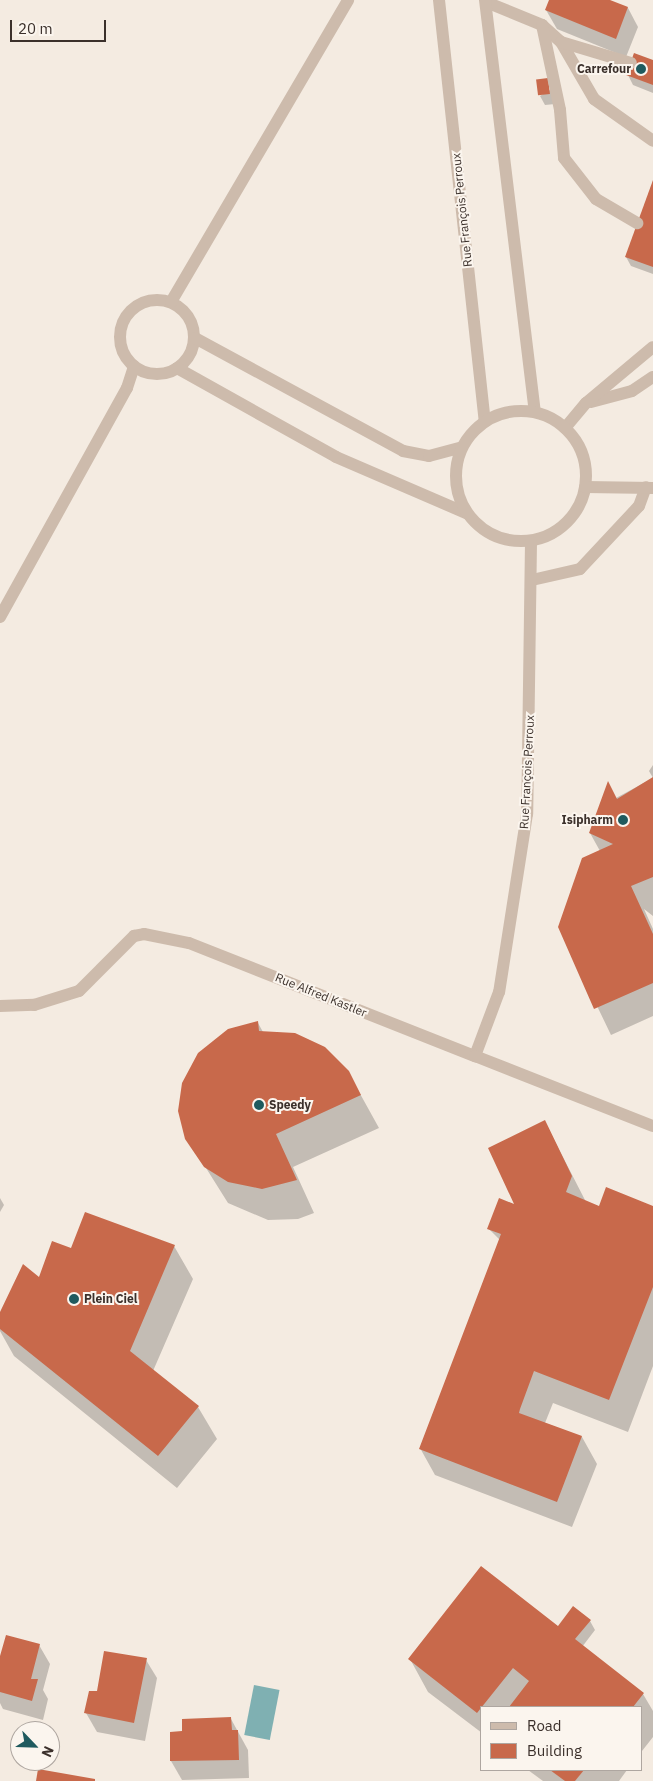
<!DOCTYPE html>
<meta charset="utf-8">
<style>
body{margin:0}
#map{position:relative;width:653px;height:1781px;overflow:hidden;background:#f4ebe1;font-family:"IBM Plex Sans",sans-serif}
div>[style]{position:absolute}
.water>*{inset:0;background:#7fb0b2;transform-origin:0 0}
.shadow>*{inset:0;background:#0003}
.building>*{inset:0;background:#c8694b;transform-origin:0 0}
.service>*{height:12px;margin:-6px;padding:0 6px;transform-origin:6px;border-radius:6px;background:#cdbbac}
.service>.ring{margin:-6px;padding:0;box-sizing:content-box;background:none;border:12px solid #cdbbac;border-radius:50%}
.minor>*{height:12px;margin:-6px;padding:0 6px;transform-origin:6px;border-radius:6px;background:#cdbbac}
.minor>.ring{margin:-6px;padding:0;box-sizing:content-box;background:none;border:12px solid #cdbbac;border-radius:50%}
.dots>*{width:14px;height:14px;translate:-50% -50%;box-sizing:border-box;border:2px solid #fbf5ee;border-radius:50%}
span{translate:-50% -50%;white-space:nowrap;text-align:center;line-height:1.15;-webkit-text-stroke:4px #fbf5ee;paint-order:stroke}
.poi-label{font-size:12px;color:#3b302b;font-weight:700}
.right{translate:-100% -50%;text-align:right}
.left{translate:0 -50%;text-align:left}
.street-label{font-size:12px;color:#3b302b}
.legend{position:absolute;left:480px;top:1706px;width:162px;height:65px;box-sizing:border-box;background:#fbf5ee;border:1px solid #aea6a0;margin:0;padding:6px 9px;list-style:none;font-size:15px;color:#3b302b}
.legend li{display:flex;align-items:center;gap:10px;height:25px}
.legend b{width:25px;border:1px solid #aea6a0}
.north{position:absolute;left:10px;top:1721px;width:50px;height:50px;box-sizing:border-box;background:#fbf5ee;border:1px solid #aea6a0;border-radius:50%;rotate:114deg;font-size:14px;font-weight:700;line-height:20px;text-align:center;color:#3b302b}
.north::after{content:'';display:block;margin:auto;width:18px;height:22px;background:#1f5a5e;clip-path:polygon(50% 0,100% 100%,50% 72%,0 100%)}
.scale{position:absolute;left:10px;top:20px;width:96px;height:22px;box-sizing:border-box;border:2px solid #3b302b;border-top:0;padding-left:6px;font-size:15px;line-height:18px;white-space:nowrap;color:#3b302b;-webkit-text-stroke:4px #fbf5ee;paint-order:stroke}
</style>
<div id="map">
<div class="water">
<i style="left:254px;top:1685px;width:26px;height:51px;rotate:11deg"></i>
</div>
<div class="shadow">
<i style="clip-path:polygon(550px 0,607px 0,628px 8px,638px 27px,626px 57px,557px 29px,546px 10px)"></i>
<i style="clip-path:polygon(653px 62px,653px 93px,633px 85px,628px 75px)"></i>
<i style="clip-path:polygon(553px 88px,555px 104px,545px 105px,540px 96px)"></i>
<i style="clip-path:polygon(653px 182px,653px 274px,631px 266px,626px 257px)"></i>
<i style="clip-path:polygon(653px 765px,653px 778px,649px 771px)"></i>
<i style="clip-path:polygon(653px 778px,653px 916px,644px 909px,653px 929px,653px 1016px,611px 1035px,559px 927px,600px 851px,590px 833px,616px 798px)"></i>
<i style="clip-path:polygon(258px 1023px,263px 1032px,348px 1072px,379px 1128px,293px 1167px,314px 1213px,298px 1219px,268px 1220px,228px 1203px,184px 1133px,180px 1100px,193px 1063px,216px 1039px)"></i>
<i style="clip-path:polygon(545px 1122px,586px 1202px,600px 1208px,653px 1207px,653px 1366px,628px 1432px,553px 1403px,545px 1423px,582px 1437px,597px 1464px,572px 1527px,435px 1475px,420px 1448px,500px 1240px,489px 1229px,516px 1206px)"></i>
<i style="clip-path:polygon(0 1198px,4px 1205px,0 1212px)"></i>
<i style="clip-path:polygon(174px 1246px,193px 1279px,153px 1371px,198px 1407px,217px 1439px,177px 1488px,14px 1356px,0 1331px,0 1315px,71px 1250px)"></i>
<i style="clip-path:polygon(590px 1621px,595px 1630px,582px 1647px,643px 1694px,653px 1711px,653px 1737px,642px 1751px,642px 1707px,482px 1707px,482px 1733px,428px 1692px,410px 1659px)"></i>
<i style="clip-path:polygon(39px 1645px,50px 1664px,43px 1690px,48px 1699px,43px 1720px,3px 1709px,0 1703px,0 1661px)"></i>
<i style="clip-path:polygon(146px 1660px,157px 1678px,145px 1741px,97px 1732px,86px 1713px,99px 1693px)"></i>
<i style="clip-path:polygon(231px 1719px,248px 1750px,249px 1778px,182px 1780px,171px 1761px,184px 1732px)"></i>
<i style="clip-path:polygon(528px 1770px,627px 1770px,619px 1781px,543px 1781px)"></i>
</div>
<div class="building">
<i style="clip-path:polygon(549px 0,610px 0,628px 7px,616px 39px,545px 10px)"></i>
<i style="clip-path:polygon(634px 53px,653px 60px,653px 85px,626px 75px)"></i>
<i style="left:548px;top:78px;width:16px;height:12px;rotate:83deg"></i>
<i style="clip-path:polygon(653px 180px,653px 267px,625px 257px)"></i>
<i style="clip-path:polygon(653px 777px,653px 877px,631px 886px,653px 934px,653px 983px,594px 1009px,558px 927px,582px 858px,613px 844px,589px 833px,608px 781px,617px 799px)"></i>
<i style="clip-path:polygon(258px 1021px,259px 1031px,295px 1033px,325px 1047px,349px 1071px,361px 1095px,276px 1134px,297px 1180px,262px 1189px,228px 1182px,204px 1167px,185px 1139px,178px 1111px,182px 1083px,198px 1053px,228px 1029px)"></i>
<i style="clip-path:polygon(545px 1120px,572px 1176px,566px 1192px,599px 1206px,606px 1187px,653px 1206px,653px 1287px,609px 1400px,534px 1371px,520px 1409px,519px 1413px,582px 1436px,557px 1502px,419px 1449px,501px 1234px,487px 1229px,499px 1198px,514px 1204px,488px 1148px)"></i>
<i style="clip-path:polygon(85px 1212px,175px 1245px,130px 1351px,199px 1406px,158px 1456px,0 1329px,0 1312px,23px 1264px,39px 1277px,52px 1241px,71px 1248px)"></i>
<i style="clip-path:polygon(481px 1566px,558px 1626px,573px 1606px,591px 1620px,575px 1639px,644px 1693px,633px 1707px,509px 1707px,529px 1681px,513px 1668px,477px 1713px,408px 1659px)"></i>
<i style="clip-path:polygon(6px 1635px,40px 1644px,31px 1679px,38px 1679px,32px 1701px,0 1692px,0 1656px)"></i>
<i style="clip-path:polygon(104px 1651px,147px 1658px,134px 1723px,84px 1713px,89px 1691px,97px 1691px)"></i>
<i style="clip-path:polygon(231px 1717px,232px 1730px,238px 1730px,239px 1760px,170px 1761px,170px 1732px,182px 1731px,182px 1719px)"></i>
<i style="clip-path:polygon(38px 1769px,95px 1779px,95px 1781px,36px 1781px)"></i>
<i style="clip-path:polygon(550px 1770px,584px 1770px,575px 1781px,565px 1781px)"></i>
</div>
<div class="service">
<i style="left:486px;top:2px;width:61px;rotate:22.3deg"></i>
<i style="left:542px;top:25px;width:25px;rotate:42deg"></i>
<i style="left:561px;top:42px;width:66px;rotate:59.9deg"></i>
<i style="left:594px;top:99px;width:72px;rotate:35.4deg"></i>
<i style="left:542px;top:25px;width:87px;rotate:78deg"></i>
<i style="left:560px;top:110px;width:48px;rotate:85.2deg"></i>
<i style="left:564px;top:158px;width:52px;rotate:52deg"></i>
<i style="left:596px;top:199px;width:48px;rotate:30.3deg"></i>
<i style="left:561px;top:42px;width:73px;rotate:16.7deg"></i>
<i class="ring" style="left:120px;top:300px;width:62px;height:62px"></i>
<i style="left:171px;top:302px;width:350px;rotate:-59.6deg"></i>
<i style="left:195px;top:338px;width:237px;rotate:28.5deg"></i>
<i style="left:403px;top:451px;width:26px;rotate:11deg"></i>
<i style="left:429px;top:456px;width:34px;rotate:-15deg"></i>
<i style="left:177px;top:368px;width:182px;rotate:29.2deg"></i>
<i style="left:336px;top:457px;width:142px;rotate:23.3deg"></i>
<i style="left:591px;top:402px;width:42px;rotate:-15deg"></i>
<i style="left:632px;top:391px;width:25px;rotate:-34deg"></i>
<i style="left:565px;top:428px;width:33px;rotate:-50deg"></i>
<i style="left:586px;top:403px;width:87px;rotate:-39.9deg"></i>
<i style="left:532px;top:580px;width:49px;rotate:-12.9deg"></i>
<i style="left:580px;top:569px;width:86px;rotate:-46.9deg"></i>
<i style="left:639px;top:506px;width:20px;rotate:-70deg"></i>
<i style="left:0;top:617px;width:262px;rotate:-61deg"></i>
<i style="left:127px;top:388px;width:23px;rotate:-72deg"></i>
<i style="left:0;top:1006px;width:34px;rotate:-2deg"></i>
<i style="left:34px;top:1005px;width:47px;rotate:-17.3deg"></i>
<i style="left:79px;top:991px;width:78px;rotate:-45deg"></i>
<i style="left:134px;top:936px;width:10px;rotate:-11deg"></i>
<i style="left:144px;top:934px;width:46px;rotate:11.3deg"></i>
<i style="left:189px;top:943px;width:308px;rotate:21.6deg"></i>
</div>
<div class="minor">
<i style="left:439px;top:0;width:424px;rotate:83.8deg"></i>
<i style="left:485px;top:0;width:415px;rotate:83.1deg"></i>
<i class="ring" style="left:456px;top:411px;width:118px;height:118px"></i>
<i style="left:585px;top:487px;width:68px;rotate:0.8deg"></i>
<i style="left:531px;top:542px;width:272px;rotate:90.8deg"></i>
<i style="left:527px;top:814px;width:180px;rotate:98.9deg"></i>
<i style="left:499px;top:992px;width:68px;rotate:110.6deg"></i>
<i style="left:475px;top:1056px;width:191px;rotate:21.5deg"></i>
</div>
<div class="dots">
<i style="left:641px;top:69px;background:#1f5a5e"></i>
<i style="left:623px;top:820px;background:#1f5a5e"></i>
<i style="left:259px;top:1105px;background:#1f5a5e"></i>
<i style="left:74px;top:1299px;background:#1f5a5e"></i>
</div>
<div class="poi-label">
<span class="right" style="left:631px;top:69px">Carrefour</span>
<span class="right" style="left:613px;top:820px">Isipharm</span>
<span class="left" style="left:269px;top:1105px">Speedy</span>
<span class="left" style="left:84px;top:1299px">Plein Ciel</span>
</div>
<div class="street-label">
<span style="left:462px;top:210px;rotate:-96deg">Rue François Perroux</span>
<span style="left:527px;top:772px;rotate:-87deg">Rue François Perroux</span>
<span style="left:321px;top:995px;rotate:22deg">Rue Alfred Kastler</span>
</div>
<ul class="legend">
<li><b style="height:6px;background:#cdbbac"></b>Road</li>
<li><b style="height:14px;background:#c8694b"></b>Building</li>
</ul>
<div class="north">N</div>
<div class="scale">20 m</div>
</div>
